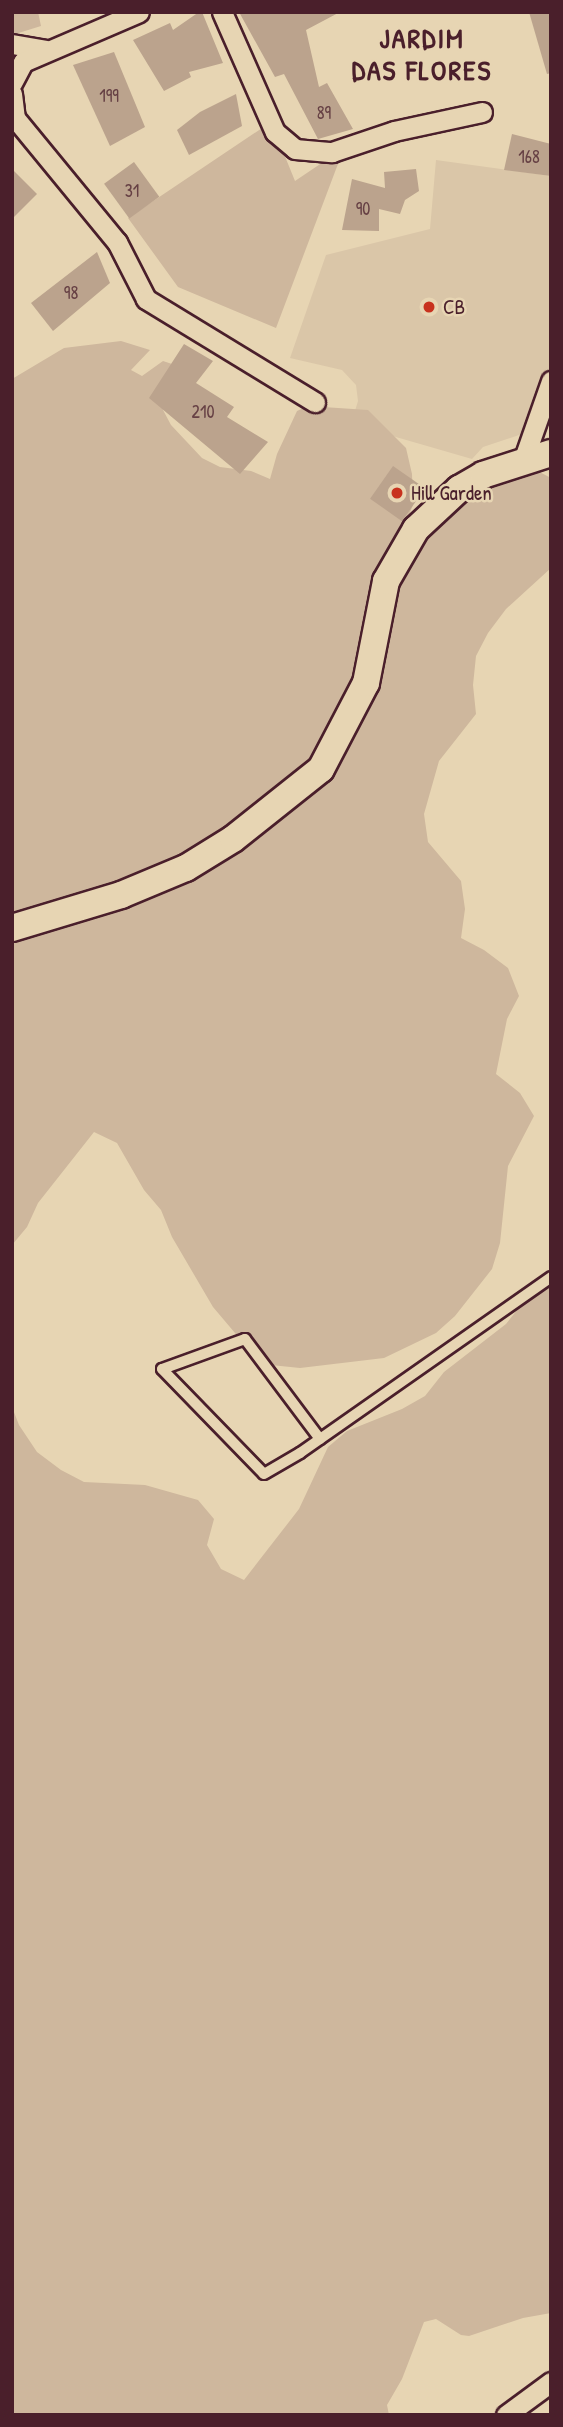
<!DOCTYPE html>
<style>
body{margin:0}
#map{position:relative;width:563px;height:2427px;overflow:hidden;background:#e7d5b3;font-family:"Patrick Hand",sans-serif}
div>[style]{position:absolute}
.built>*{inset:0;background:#dac6a8}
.green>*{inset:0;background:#ceb79d}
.building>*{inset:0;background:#bba38d;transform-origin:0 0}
.roads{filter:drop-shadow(2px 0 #4a1f2b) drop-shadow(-2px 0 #4a1f2b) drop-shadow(0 2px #4a1f2b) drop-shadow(0 -2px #4a1f2b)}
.lane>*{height:10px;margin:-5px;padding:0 5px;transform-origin:5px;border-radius:5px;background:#e7d5b3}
.street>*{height:19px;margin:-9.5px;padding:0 9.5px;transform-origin:9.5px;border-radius:9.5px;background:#e7d5b3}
.secondary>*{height:26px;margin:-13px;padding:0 13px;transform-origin:13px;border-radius:13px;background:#e7d5b3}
.dots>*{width:19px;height:19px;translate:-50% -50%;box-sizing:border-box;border:4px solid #e7d5b3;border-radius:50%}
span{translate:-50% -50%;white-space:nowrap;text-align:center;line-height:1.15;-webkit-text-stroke:5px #e7d5b3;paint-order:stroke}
.number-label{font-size:18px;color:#664044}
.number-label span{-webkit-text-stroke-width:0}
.poi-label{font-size:21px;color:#4a1f2b}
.left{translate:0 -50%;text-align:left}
.district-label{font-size:28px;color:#4a1f2b;font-weight:700;letter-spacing:2px}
.frame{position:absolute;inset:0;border:14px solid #4a1f2b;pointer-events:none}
</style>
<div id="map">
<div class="built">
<i style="clip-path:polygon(436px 160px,551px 176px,551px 365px,531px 431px,483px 447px,472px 459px,351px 424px,358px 401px,356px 385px,342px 370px,290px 358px,326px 255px,430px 229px)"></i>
</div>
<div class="green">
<i style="clip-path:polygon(12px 12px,38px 12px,41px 26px,12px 35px)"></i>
<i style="clip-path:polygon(271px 122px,295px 181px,344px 148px,276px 328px,178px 287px,128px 218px)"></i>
<i style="clip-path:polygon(121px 341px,150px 350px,131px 370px,142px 376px,163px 361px,172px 364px,162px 400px,163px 410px,171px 425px,202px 458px,220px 467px,251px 471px,270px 479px,277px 454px,297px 411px,308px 406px,368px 410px,406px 448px,412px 474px,413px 505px,386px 570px,389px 617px,412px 556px,440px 520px,473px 488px,528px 466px,551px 478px,551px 568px,506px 609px,488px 633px,476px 656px,473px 685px,476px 714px,439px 761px,424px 814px,428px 842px,461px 881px,465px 909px,461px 938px,484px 950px,508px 968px,519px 996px,507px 1019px,496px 1074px,520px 1093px,534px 1116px,508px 1166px,500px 1243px,492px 1269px,455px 1316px,436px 1333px,384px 1358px,300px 1368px,271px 1365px,246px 1346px,213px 1307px,172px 1237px,161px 1210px,144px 1190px,117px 1143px,94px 1132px,38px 1203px,27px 1227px,12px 1245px,12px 379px,64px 348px)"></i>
<i style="clip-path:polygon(551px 1272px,551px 2313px,523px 2318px,469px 2336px,461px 2335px,436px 2319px,424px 2322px,402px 2379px,387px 2405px,389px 2415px,12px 2415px,12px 1407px,19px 1425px,37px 1452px,61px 1470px,84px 1482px,145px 1485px,198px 1500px,214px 1519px,207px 1545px,221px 1569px,244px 1580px,299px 1509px,328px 1447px,347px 1431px,402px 1409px,425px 1396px,444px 1372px,506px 1324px,543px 1277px)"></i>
</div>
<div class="building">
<i style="clip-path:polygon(199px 12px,202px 12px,223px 63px,189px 72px,191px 77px,164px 91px,133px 40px,170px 23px,173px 30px)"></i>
<i style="clip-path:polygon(239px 12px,340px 12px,306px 30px,319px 87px,327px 83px,353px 129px,318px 139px,284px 74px,275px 77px)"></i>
<i style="clip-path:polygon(529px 12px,551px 12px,551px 73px,547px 74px)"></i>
<i style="clip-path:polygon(114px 52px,145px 127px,110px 146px,73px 65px)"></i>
<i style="clip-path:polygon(236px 94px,242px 126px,189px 155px,177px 130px,200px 112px)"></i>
<i style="clip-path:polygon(512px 134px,551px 144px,551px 176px,504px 170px)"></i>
<i style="left:134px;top:162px;width:43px;height:37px;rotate:54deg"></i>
<i style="clip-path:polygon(12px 169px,37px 194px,12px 219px)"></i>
<i style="clip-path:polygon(416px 169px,419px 191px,405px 200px,400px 214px,379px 209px,379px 231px,342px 230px,352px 179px,385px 188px,384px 172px)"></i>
<i style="clip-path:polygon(97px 252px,110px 283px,53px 331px,31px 303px)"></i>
<i style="clip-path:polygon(184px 344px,213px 361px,196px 383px,234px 407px,227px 417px,268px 442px,240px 474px,149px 398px)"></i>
<i style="left:393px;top:466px;width:39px;height:40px;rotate:35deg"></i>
</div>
<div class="roads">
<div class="lane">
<i style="left:320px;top:1439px;width:125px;rotate:-126.9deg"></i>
<i style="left:245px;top:1339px;width:88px;rotate:160.1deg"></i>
<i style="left:162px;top:1369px;width:146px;rotate:45.8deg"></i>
<i style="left:264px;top:1474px;width:42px;rotate:-30.3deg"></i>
<i style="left:300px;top:1453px;width:307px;rotate:-35deg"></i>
</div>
<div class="street">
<i style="left:222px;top:12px;width:131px;rotate:66.2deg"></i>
<i style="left:275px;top:132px;width:26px;rotate:40deg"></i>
<i style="left:295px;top:149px;width:37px;rotate:5deg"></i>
<i style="left:332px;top:152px;width:65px;rotate:-18.7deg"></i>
<i style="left:394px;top:131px;width:90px;rotate:-12.2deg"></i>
<i style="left:12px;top:44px;width:34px;rotate:10deg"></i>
<i style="left:12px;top:83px;width:24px;rotate:-62deg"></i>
<i style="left:23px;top:62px;width:126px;rotate:-23.3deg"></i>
<i style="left:12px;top:94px;width:24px;rotate:83deg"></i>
<i style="left:15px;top:118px;width:161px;rotate:50.6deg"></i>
<i style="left:117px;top:242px;width:64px;rotate:63deg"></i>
<i style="left:146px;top:299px;width:198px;rotate:31.4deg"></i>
<i style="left:523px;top:461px;width:85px;rotate:-70.7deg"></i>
<i style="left:506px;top:2415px;width:56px;rotate:-36.3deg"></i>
</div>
<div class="secondary">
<i style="left:12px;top:928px;width:114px;rotate:-16.8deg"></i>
<i style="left:121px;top:895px;width:70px;rotate:-22.6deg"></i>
<i style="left:186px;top:868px;width:55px;rotate:-31.7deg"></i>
<i style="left:233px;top:839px;width:112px;rotate:-38.5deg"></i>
<i style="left:321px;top:769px;width:97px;rotate:-62.4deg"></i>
<i style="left:366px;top:683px;width:104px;rotate:-78.9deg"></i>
<i style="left:386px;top:581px;width:60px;rotate:-60deg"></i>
<i style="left:416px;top:529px;width:59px;rotate:-42.9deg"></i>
<i style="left:459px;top:489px;width:28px;rotate:-30deg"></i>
<i style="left:483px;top:475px;width:71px;rotate:-17.9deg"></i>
</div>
</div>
<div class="dots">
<i style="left:429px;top:307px;background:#c8321e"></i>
<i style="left:397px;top:493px;background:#c8321e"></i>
</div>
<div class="number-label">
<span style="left:109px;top:96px">199</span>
<span style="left:324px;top:113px">89</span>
<span style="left:529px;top:157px">168</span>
<span style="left:132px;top:191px">31</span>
<span style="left:363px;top:209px">90</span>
<span style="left:71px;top:293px">98</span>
<span style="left:203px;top:412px">210</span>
</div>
<div class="poi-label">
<span class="left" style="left:443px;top:307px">CB</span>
<span class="left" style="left:411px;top:493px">Hill Garden</span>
</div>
<div class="district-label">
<span style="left:422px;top:54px">JARDIM<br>DAS FLORES</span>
</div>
<div class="frame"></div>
</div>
